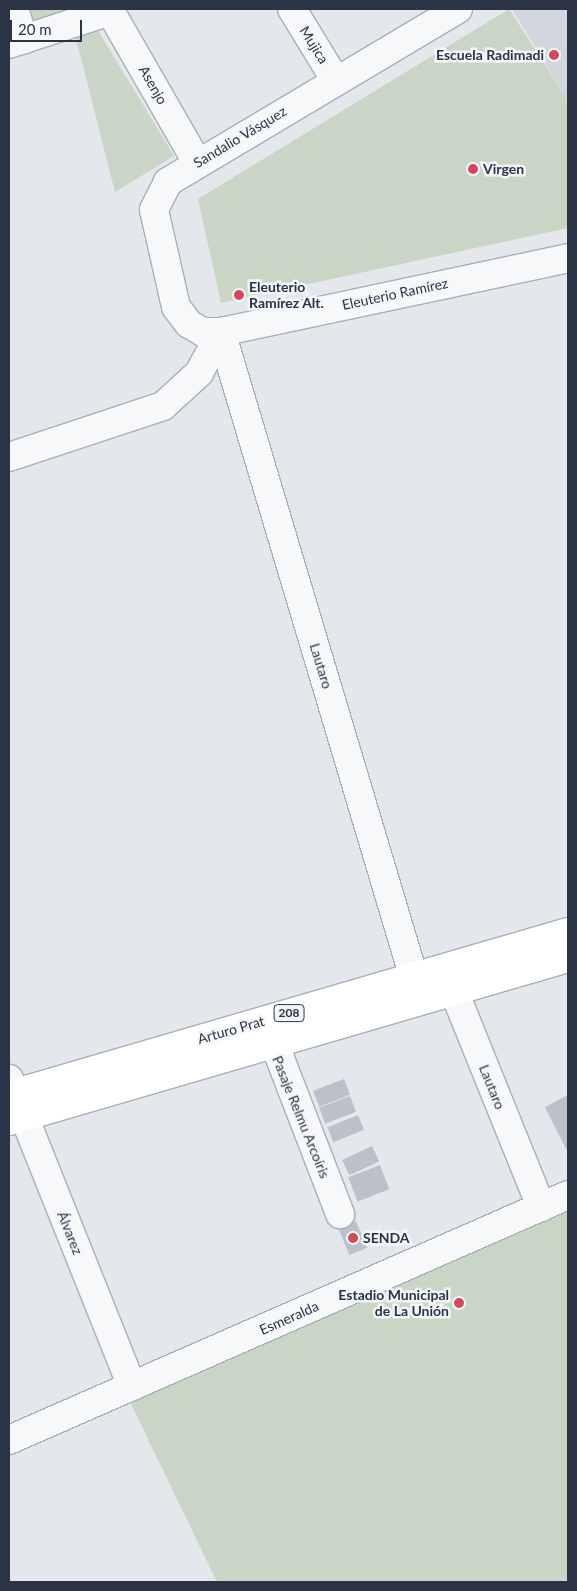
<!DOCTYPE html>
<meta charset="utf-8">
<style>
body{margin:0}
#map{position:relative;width:577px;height:1591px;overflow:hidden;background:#e4e7ec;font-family:Lato,sans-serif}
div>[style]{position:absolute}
.built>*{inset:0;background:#d2d6de}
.green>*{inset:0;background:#c9d6c5}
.building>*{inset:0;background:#bbc0ca;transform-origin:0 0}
.roads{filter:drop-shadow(1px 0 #a9aeb7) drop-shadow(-1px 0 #a9aeb7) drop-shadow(0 1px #a9aeb7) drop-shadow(0 -1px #a9aeb7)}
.minor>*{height:28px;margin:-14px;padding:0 14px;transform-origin:14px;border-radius:14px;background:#f7f8fa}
.major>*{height:28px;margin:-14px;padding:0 14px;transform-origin:14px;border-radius:14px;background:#fff}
.dots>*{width:14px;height:14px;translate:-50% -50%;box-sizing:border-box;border:2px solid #f4f6f9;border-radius:50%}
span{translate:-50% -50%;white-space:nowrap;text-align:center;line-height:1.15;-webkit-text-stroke:5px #f4f6f9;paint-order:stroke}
.shield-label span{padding:1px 4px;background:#f4f6f9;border:1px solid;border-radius:4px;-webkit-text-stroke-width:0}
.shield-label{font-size:12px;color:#2b3445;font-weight:700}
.street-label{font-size:14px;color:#2b3445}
.poi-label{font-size:14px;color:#2b3445;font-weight:700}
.right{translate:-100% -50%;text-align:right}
.left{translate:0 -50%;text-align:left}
.frame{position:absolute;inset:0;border:10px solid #2b3445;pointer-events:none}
.scale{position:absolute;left:10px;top:20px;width:72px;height:22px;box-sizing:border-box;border:2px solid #2b3445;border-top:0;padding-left:6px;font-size:15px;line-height:18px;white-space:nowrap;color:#2b3445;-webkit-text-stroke:4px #f4f6f9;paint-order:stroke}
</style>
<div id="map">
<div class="built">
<i style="clip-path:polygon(512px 9px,568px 9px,568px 101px)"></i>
</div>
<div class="green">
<i style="clip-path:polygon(26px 9px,77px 9px,33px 26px)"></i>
<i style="clip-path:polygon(509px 9px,568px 101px,568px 228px,221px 303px,198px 199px)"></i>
<i style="clip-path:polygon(96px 27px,174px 156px,115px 192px,75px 35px)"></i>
<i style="clip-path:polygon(568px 1204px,568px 1582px,217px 1582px,130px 1402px)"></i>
</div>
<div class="building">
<i style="left:344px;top:1079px;width:17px;height:33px;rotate:69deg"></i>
<i style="clip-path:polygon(568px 1095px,568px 1148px,566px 1149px,545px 1107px)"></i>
<i style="left:350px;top:1096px;width:17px;height:33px;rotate:69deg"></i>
<i style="left:358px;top:1115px;width:16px;height:33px;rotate:68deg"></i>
<i style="left:372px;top:1146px;width:17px;height:33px;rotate:65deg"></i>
<i style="left:380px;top:1165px;width:26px;height:34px;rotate:69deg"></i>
<i style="left:356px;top:1221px;width:29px;height:19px;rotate:68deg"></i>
</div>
<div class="roads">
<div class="minor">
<i style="left:14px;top:9px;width:32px;rotate:72deg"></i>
<i style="left:109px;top:9px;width:177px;rotate:60.1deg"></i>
<i style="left:292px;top:9px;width:84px;rotate:58.6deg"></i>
<i style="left:458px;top:9px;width:338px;rotate:149.2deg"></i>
<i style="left:168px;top:182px;width:31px;rotate:117deg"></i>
<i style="left:154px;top:210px;width:99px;rotate:77.2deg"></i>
<i style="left:176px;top:307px;width:21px;rotate:53deg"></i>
<i style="left:189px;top:324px;width:16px;rotate:30deg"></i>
<i style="left:203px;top:332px;width:18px"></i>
<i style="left:221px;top:332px;width:355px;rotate:-12deg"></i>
<i style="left:9px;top:44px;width:106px;rotate:-18.1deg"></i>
<i style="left:221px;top:332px;width:695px;rotate:73.36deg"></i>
<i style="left:9px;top:457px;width:162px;rotate:-18.3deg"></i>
<i style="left:163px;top:406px;width:49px;rotate:-42.5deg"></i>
<i style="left:199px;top:373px;width:47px;rotate:-61.8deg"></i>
<i style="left:445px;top:969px;width:257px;rotate:68deg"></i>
<i style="left:266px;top:1022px;width:206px;rotate:68.9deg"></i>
<i style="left:9px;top:1079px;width:331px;rotate:68.2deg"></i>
<i style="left:9px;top:1440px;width:610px;rotate:-23.67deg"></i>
</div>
<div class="major">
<i style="left:9px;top:1095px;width:582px;rotate:-16.26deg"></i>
<i style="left:9px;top:1121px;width:582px;rotate:-16.26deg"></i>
</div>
</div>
<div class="dots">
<i style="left:554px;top:55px;background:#d1495b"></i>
<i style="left:473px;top:169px;background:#d1495b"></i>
<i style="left:239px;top:295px;background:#d1495b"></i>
<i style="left:353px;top:1238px;background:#d1495b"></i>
<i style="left:459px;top:1303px;background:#d1495b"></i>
</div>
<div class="shield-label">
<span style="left:289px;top:1013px">208</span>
</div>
<div class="street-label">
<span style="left:314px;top:45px;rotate:58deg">Mujica</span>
<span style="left:153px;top:85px;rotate:60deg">Asenjo</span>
<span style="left:240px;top:137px;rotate:-31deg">Sandalio Vásquez</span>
<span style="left:395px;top:294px;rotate:-12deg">Eleuterio Ramírez</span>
<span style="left:321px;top:666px;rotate:73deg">Lautaro</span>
<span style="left:231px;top:1030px;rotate:-16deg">Arturo Prat</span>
<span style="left:492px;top:1087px;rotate:68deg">Lautaro</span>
<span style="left:301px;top:1117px;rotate:68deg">Pasaje Relmu Arcoíris</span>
<span style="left:70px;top:1233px;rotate:68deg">Álvarez</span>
<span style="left:289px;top:1318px;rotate:-24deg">Esmeralda</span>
</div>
<div class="poi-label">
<span class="right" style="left:544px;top:55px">Escuela Radimadi</span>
<span class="left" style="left:483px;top:169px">Virgen</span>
<span class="left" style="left:249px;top:295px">Eleuterio<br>Ramírez Alt.</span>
<span class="left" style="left:363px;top:1238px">SENDA</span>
<span class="right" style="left:449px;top:1303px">Estadio Municipal<br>de La Unión</span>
</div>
<div class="frame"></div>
<div class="scale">20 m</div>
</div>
